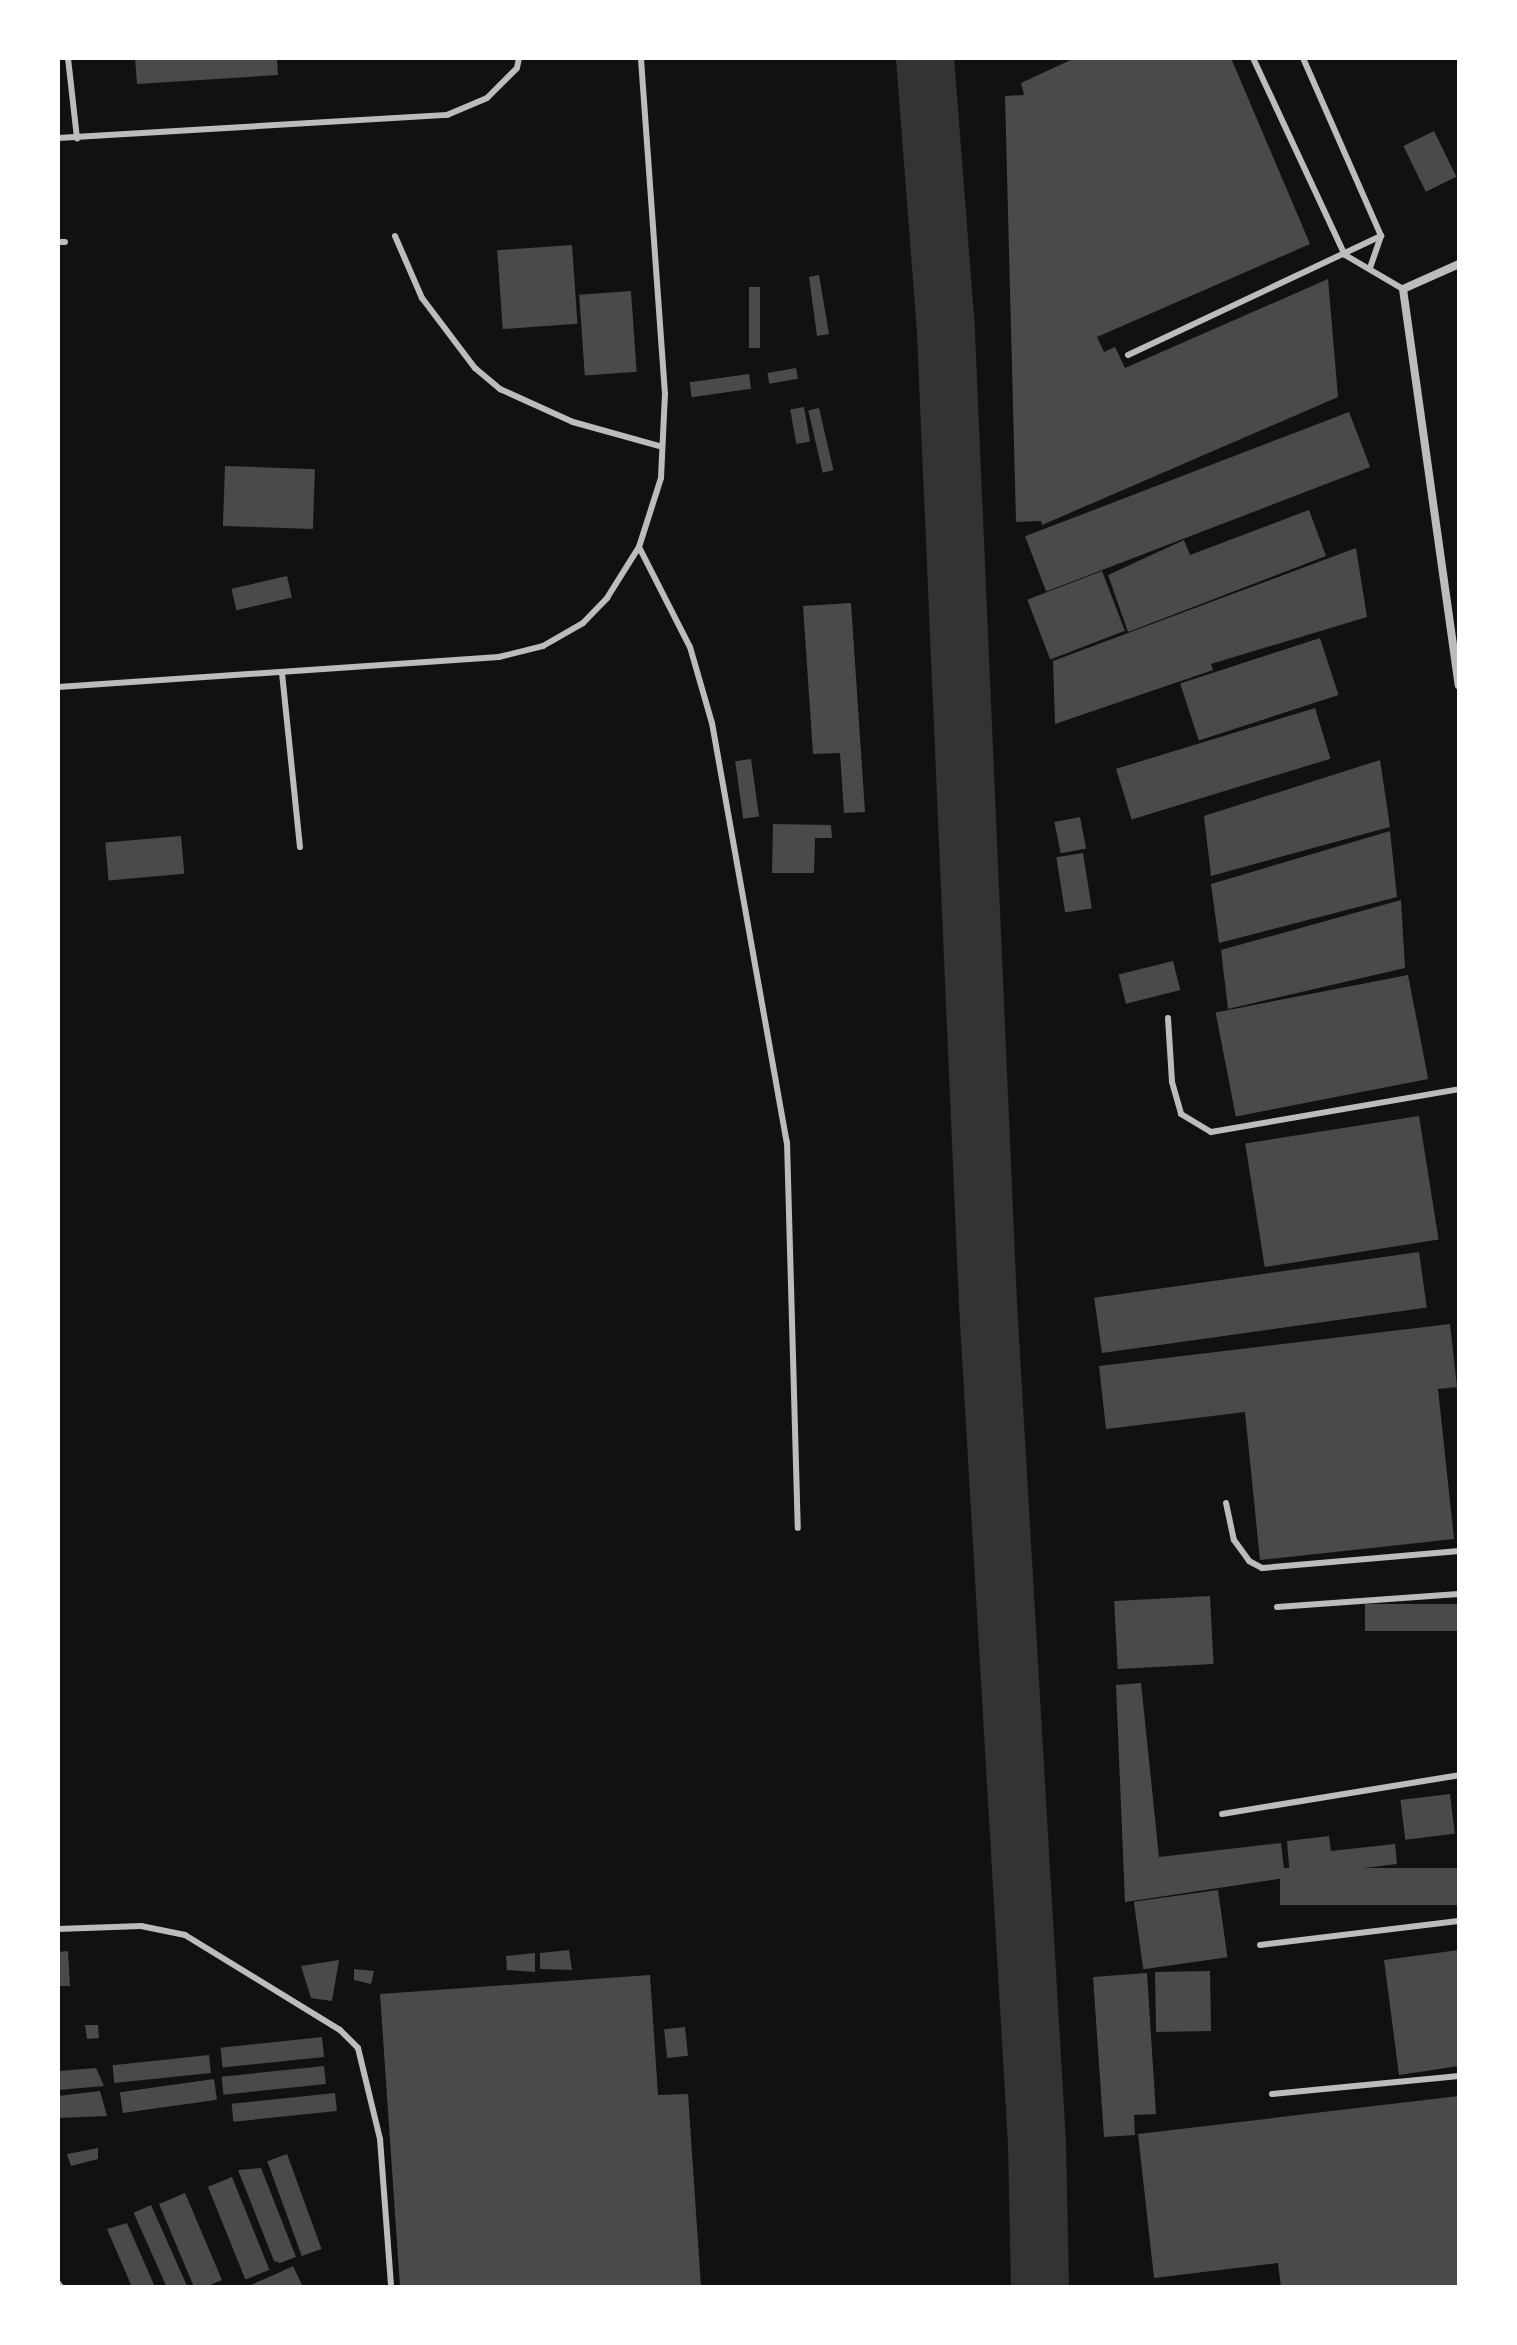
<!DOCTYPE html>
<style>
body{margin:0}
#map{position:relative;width:1517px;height:2345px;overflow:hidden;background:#111;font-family:"Fira Sans",sans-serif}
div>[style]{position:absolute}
.river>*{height:58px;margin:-29px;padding:0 29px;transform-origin:29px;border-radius:29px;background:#333}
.building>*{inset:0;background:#4a4a4a;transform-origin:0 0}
.service>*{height:6px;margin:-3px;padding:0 3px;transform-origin:3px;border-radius:3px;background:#bcbcbc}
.minor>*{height:8px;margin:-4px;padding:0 4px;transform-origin:4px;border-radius:4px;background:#bcbcbc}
span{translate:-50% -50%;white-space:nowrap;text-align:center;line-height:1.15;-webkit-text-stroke:6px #fff;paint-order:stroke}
.frame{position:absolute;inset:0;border:60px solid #fff;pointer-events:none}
</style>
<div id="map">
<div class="river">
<i style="left:925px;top:58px;width:277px;rotate:85.6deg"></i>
<i style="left:946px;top:334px;width:971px;rotate:87.52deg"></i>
<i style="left:988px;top:1304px;width:840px;rotate:86.66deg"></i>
<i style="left:1037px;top:2143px;width:144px;rotate:88.8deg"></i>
</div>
<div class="building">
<i style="clip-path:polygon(135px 58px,277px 58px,278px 75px,137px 84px)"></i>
<i style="clip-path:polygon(1075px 58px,1231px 58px,1310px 244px,1097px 337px,1104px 352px,1115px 347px,1125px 368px,1328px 279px,1338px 397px,1042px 525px,1041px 521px,1016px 522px,1005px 96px,1024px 95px,1021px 83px)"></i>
<i style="left:1434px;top:131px;width:51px;height:34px;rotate:64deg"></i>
<i style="left:572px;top:245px;width:79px;height:75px;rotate:86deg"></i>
<i style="clip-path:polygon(819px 275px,829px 334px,817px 336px,809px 277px)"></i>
<i style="left:749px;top:287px;width:11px;height:61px"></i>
<i style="left:631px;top:291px;width:81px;height:52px;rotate:86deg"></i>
<i style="left:796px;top:368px;width:11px;height:29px;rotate:80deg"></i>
<i style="left:749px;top:374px;width:15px;height:60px;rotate:82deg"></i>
<i style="left:804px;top:407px;width:35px;height:14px;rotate:80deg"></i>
<i style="left:819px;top:408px;width:64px;height:11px;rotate:77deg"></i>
<i style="left:1349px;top:412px;width:59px;height:347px;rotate:69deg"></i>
<i style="left:225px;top:466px;width:90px;height:60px;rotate:2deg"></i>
<i style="clip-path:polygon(1309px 510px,1326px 556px,1128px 632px,1108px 575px,1184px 540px,1190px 555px)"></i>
<i style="clip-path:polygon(1356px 548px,1367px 617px,1211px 664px,1213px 670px,1055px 724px,1053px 661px)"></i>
<i style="left:1102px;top:571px;width:64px;height:80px;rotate:69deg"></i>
<i style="left:287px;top:576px;width:22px;height:57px;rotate:77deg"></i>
<i style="clip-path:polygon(851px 603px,865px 812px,844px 813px,840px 753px,813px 754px,803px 606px)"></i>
<i style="left:1320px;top:638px;width:60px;height:147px;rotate:72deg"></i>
<i style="left:1315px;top:708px;width:53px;height:208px;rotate:73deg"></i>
<i style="left:751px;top:759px;width:58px;height:16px;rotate:82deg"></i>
<i style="clip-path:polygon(1380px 760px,1390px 827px,1211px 876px,1204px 816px)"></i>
<i style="left:1080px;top:817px;width:32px;height:26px;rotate:79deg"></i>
<i style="clip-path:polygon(773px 824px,831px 825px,832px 838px,815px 838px,814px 873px,772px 873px)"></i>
<i style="clip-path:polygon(1390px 831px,1397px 897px,1219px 943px,1211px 884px)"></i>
<i style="left:181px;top:836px;width:38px;height:76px;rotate:85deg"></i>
<i style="left:1083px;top:853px;width:56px;height:27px;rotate:81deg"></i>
<i style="clip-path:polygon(1401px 900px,1405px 968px,1228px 1009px,1221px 950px)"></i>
<i style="left:1173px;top:961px;width:30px;height:56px;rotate:76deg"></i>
<i style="left:1408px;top:975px;width:106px;height:196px;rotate:79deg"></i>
<i style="left:1419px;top:1116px;width:125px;height:176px;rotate:81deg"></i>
<i style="left:1419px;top:1252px;width:56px;height:328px;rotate:82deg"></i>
<i style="clip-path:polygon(1450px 1324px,1457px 1387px,1438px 1389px,1454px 1539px,1260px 1560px,1245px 1412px,1106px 1429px,1099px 1366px)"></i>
<i style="left:1210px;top:1596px;width:68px;height:96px;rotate:87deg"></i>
<i style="left:1459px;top:1604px;width:27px;height:94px;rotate:90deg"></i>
<i style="clip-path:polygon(1141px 1683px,1159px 1857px,1281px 1843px,1285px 1878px,1125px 1902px,1116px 1685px)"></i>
<i style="left:1450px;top:1794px;width:40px;height:50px;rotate:83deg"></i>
<i style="clip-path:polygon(1329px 1836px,1331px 1851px,1395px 1844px,1397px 1864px,1290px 1877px,1287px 1841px)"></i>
<i style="left:1459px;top:1868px;width:37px;height:179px;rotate:90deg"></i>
<i style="left:1218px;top:1890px;width:68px;height:85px;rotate:82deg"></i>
<i style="clip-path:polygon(569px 1950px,572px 1970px,540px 1969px,540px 1953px)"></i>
<i style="clip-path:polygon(1459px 1950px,1459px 2066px,1399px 2075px,1384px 1960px)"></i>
<i style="clip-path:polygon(68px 1951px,70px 1986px,58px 1986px,58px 1952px)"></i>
<i style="clip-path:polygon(535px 1953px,535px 1972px,507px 1970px,506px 1956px)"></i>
<i style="clip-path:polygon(339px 1960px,332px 2001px,311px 1998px,301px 1966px)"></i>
<i style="clip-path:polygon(354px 1969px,374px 1971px,371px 1984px,354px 1980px)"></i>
<i style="left:1210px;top:1971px;width:60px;height:55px;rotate:89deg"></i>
<i style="clip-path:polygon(1147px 1973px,1156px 2114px,1134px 2115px,1135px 2135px,1104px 2137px,1093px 1977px)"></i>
<i style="clip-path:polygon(650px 1975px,658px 2095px,688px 2094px,701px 2287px,400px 2287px,380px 1994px)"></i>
<i style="clip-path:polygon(85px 2025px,98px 2025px,99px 2038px,87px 2039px)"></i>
<i style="left:685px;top:2027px;width:29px;height:21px;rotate:84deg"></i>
<i style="left:322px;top:2037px;width:20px;height:102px;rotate:84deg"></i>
<i style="left:209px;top:2055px;width:18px;height:97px;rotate:84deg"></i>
<i style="left:324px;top:2066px;width:18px;height:103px;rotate:84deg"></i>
<i style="clip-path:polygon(96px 2068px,104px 2086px,58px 2090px,58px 2071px)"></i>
<i style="left:214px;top:2079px;width:21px;height:95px;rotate:82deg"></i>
<i style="clip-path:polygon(100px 2091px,107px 2116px,58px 2118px,58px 2096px)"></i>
<i style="left:335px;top:2093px;width:18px;height:104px;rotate:84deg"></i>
<i style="clip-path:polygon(1459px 2096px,1459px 2287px,1281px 2287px,1278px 2263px,1154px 2278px,1138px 2134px)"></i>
<i style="clip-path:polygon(98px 2148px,98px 2159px,71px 2166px,67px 2154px)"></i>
<i style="left:287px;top:2154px;width:101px;height:21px;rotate:70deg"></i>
<i style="clip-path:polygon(261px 2168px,296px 2257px,280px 2263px,274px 2261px,238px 2170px)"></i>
<i style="left:232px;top:2177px;width:100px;height:26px;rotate:68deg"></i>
<i style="clip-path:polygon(185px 2193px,222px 2280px,205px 2287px,194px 2287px,159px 2204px)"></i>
<i style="left:151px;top:2205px;width:90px;height:19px;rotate:66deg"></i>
<i style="clip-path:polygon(127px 2223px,155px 2287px,132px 2287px,107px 2229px)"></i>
<i style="clip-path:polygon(293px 2266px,303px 2287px,246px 2287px,276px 2274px)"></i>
</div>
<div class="service">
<i style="left:68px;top:58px;width:81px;rotate:83.6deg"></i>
<i style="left:1253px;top:58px;width:217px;rotate:65deg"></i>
<i style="left:1345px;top:255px;width:67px;rotate:30.4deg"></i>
<i style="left:1303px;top:58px;width:194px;rotate:66.3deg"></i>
<i style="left:1381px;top:236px;width:34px;rotate:109deg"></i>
<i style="left:58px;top:138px;width:390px;rotate:-3.4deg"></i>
<i style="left:447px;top:115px;width:43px;rotate:-23deg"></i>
<i style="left:487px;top:98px;width:42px;rotate:-45deg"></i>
<i style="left:517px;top:68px;width:10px;rotate:-79deg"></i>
<i style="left:395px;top:236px;width:68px;rotate:66.5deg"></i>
<i style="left:422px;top:298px;width:88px;rotate:52.9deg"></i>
<i style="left:475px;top:368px;width:33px;rotate:40deg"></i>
<i style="left:500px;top:389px;width:80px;rotate:24.3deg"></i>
<i style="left:573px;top:422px;width:89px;rotate:15.6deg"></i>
<i style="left:58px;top:242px;width:7px"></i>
<i style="left:1128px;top:355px;width:280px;rotate:-25.2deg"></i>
<i style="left:639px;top:547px;width:112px;rotate:63deg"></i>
<i style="left:690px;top:647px;width:79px;rotate:73.9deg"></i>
<i style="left:712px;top:723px;width:426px;rotate:79.9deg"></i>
<i style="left:787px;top:1142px;width:386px;rotate:88.4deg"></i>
<i style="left:282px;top:673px;width:175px;rotate:84.1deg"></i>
<i style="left:58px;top:687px;width:442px;rotate:-3.9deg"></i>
<i style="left:499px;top:657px;width:45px;rotate:-14deg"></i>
<i style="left:543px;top:646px;width:46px;rotate:-29.9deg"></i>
<i style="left:583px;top:623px;width:35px;rotate:-46deg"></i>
<i style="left:607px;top:598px;width:60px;rotate:-57.9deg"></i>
<i style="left:639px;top:547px;width:72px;rotate:-72.3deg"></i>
<i style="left:661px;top:478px;width:84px;rotate:-87.3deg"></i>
<i style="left:665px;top:394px;width:337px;rotate:-94.1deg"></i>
<i style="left:1168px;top:1018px;width:64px;rotate:86.4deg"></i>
<i style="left:1172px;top:1082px;width:33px;rotate:74deg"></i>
<i style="left:1181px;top:1114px;width:35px;rotate:31deg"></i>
<i style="left:1211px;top:1132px;width:252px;rotate:-9.8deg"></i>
<i style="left:1226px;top:1503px;width:38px;rotate:78deg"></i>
<i style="left:1234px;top:1540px;width:26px;rotate:54deg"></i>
<i style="left:1249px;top:1561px;width:15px;rotate:28deg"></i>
<i style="left:1262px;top:1568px;width:198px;rotate:-4.9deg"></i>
<i style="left:1277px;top:1607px;width:182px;rotate:-4.1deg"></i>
<i style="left:1222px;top:1814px;width:240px;rotate:-9.3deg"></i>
<i style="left:58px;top:1929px;width:83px;rotate:-2.1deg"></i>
<i style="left:141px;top:1926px;width:45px;rotate:11.6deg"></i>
<i style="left:185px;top:1935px;width:182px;rotate:31.5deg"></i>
<i style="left:340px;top:2030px;width:25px;rotate:45deg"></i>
<i style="left:358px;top:2048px;width:94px;rotate:76.4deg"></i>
<i style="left:380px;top:2139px;width:148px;rotate:85.7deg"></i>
<i style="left:1260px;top:1945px;width:200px;rotate:-6.9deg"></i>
<i style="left:1272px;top:2094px;width:188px;rotate:-5.5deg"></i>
<i style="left:58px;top:2283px;width:5px;rotate:53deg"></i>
</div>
<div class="minor">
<i style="left:1459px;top:264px;width:61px;rotate:155.9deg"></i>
<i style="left:1403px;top:289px;width:400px;rotate:82deg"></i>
</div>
<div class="frame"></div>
</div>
